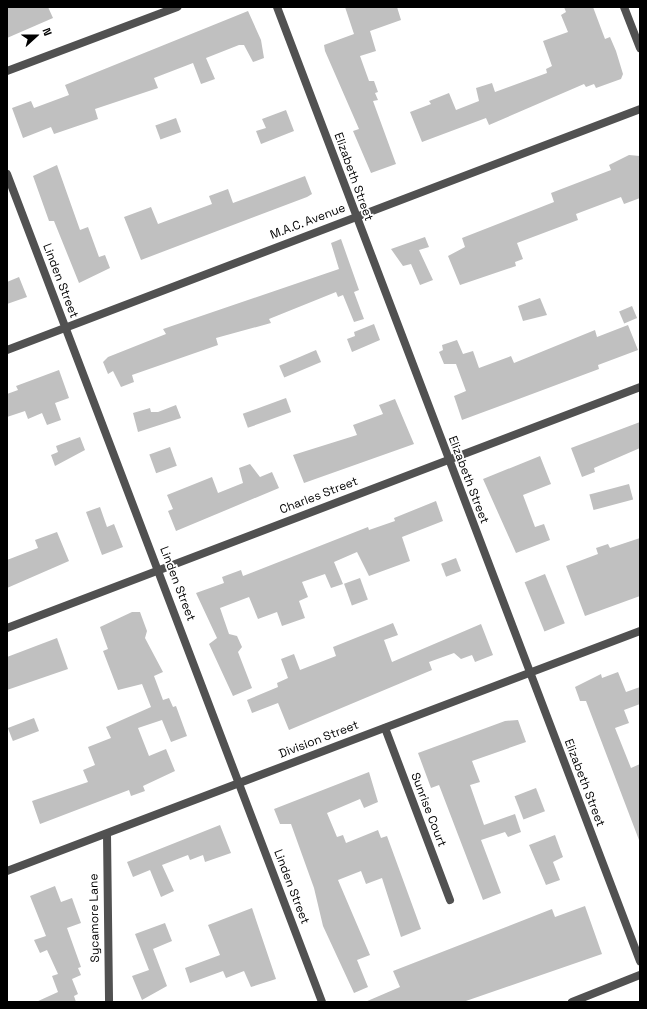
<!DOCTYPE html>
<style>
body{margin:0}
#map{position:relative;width:647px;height:1009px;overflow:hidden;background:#fff;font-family:"Space Grotesk",sans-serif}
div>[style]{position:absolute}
.building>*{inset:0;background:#c0c0c0;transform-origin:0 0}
.street>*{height:8px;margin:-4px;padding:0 4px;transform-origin:4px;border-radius:4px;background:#515151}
span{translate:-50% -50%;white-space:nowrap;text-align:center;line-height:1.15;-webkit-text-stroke:3.5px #fff;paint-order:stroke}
.street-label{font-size:12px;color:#000}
.frame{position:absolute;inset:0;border:8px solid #000;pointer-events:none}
.north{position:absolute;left:16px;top:16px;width:40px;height:40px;-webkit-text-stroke:3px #fff;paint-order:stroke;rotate:69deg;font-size:11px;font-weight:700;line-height:16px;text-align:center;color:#000}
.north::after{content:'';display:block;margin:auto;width:14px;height:18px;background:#000;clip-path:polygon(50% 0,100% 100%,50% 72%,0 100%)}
</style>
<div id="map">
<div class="building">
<i style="clip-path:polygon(7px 7px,48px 7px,53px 18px,7px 38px)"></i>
<i style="clip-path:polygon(345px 7px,397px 7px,401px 20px,370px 31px,376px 51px,360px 56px,369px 81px,374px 81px,378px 92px,375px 93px,378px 100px,373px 101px,396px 164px,371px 173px,353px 131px,359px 129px,325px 51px,324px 45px,354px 34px)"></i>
<i style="clip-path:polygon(564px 7px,593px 7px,605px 39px,610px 37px,616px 51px,623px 74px,621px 79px,596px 88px,594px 84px,586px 87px,584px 84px,489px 125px,486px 118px,422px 142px,410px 112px,431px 104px,429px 101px,449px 93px,456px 110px,479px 101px,476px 88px,492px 83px,495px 92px,547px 73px,546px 69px,552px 66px,543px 41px,568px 32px,561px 15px,566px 12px)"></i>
<i style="clip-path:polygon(248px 11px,261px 40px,264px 58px,253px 62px,244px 45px,239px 45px,206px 58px,215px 79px,201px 84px,193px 63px,154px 78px,158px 88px,95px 109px,98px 119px,54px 134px,51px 127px,23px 138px,12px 108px,31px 101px,34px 108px,69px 95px,65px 85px)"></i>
<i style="clip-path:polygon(286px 110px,294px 131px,261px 144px,256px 131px,266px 128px,262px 119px)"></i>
<i style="left:176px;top:118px;width:15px;height:22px;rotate:70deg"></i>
<i style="clip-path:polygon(629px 155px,640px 156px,640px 198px,624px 204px,621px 197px,576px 214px,578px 220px,517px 243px,523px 259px,515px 262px,516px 266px,460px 285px,448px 256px,465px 247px,462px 238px,554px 202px,551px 193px,611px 170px,609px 165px)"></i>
<i style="clip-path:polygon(57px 165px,80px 230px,88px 227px,99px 257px,105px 255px,110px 268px,79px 283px,54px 221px,49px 221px,33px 176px)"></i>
<i style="clip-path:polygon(305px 176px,312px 194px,307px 197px,141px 260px,124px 217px,151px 207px,158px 224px,212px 204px,209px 196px,228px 189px,233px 203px)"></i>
<i style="clip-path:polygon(425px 237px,429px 247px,419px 250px,433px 280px,420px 285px,411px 264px,403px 266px,391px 249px)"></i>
<i style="clip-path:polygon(341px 239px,359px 290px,354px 292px,364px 319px,354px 322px,343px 295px,338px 297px,336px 292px,269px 319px,271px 323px,216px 338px,218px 345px,132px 375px,134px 382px,121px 387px,113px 371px,108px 374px,103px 362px,108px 357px,166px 334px,163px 329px,339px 269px,331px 243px)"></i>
<i style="clip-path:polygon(19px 277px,27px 297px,7px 304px,7px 282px)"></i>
<i style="clip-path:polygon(540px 298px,547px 315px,523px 321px,518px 306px)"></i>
<i style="left:632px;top:306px;width:13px;height:14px;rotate:67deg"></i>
<i style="clip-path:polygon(374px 324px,380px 340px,352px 352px,347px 339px,355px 336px,354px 332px)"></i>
<i style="clip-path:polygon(628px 325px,638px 350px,598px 365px,599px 369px,462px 420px,454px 396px,466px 391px,456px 364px,444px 364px,439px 352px,443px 350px,442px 345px,457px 340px,463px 354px,473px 351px,479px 368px,511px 356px,514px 363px,595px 330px,597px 337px)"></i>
<i style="left:316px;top:350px;width:13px;height:40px;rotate:67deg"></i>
<i style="clip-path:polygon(59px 370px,69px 398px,55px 403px,61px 420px,47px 425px,42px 413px,28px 419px,25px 411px,7px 417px,7px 394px,18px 390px,16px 386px)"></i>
<i style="left:286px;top:398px;width:15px;height:46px;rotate:70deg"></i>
<i style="clip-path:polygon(395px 399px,414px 444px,304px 483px,293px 455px,357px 435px,353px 425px,383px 414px,379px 405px)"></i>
<i style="clip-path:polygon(176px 405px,181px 418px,138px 432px,133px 413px,150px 408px,151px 412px,158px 412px)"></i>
<i style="clip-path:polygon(640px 422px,640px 448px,594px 468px,595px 472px,582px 477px,571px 448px)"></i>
<i style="clip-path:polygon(80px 437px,85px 450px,55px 466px,51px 455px,58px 452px,56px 446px)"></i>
<i style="left:170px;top:447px;width:20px;height:22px;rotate:70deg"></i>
<i style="clip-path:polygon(540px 456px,551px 484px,523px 495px,535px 527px,544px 524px,550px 540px,516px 553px,483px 479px)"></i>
<i style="clip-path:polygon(250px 464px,260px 477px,272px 472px,279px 488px,176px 531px,168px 511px,173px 509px,167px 495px,212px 477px,218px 493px,243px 483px,239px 468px)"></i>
<i style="left:629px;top:484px;width:16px;height:41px;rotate:75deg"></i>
<i style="clip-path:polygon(436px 501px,443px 521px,402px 537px,410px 561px,369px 576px,357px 552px,334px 562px,343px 584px,331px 588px,325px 574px,302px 582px,308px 597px,299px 601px,305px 618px,282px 626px,277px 612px,258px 619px,249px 597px,220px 608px,229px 634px,237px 636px,242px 647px,238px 652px,252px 688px,233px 696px,209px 644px,217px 638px,196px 593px,224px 583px,222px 577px,241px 570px,243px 576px,368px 527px,369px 530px,395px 521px,394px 518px)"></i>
<i style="clip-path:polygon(100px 507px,107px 527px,114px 524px,123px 547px,102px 555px,86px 512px)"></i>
<i style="clip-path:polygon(57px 532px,69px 561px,7px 588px,7px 560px,38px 548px,35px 540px)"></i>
<i style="clip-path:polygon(640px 538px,640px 596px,585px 616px,566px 566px,598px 554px,596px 548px,608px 544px,610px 548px)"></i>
<i style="left:456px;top:558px;width:14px;height:16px;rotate:69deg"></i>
<i style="left:545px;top:574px;width:53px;height:22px;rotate:68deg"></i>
<i style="left:360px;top:578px;width:23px;height:17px;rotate:70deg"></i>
<i style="clip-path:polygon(132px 612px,140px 612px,147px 631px,145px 638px,163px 672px,154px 676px,163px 700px,169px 698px,173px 707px,176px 706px,187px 736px,171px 742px,162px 720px,138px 728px,149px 756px,166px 749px,175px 771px,143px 786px,145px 791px,131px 796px,129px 790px,40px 824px,32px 801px,88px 782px,83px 770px,95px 765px,88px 747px,111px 738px,106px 727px,151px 707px,142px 684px,118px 690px,103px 651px,108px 649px,100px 627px)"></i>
<i style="clip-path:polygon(393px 623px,398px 635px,384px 640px,392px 662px,481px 624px,493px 655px,475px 662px,472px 655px,461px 659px,454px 653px,429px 662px,432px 670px,289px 730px,278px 703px,252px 713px,247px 700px,278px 687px,277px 683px,288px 678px,281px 659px,294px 654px,300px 670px,336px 656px,333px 647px)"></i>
<i style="clip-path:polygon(57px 638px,68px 669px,7px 690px,7px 657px)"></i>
<i style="clip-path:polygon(618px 672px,626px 692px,640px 687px,640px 704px,624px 710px,629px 723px,615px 728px,631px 768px,640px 764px,639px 840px,586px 701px,580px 701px,575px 687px,601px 674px,602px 678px)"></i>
<i style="left:34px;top:718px;width:14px;height:28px;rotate:69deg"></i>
<i style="clip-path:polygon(518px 720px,526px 742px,472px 761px,480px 782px,470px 785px,484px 825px,515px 814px,521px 832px,508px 837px,505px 832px,481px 840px,501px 893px,483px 900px,439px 785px,431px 788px,418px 753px,505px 721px)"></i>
<i style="clip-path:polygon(369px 772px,378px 802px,364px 808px,360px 799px,327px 813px,337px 837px,343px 835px,346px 843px,378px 830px,381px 838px,387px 836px,421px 929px,401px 937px,382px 878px,366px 884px,361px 871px,338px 880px,370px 955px,357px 960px,368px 987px,354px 993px,323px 926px,314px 888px,291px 824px,280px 824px,274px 809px)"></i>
<i style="left:536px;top:788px;width:25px;height:23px;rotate:69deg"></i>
<i style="clip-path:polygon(220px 825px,231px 853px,205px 862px,203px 855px,190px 860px,188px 855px,162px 865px,174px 891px,161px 897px,150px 870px,133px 877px,127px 862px)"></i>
<i style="clip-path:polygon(555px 835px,563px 857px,553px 862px,560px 880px,546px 885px,529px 845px)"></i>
<i style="clip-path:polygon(55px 886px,61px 902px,72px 898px,81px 923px,67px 928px,81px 967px,78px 968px,81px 975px,72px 979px,78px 994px,74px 996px,76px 1002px,36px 1002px,58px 992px,52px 976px,58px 974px,47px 950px,40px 953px,34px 940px,46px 936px,30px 896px)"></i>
<i style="clip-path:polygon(585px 906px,602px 954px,463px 1002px,365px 1002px,400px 987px,393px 971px,552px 909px,555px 917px)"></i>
<i style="clip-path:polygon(252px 908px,276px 979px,251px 987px,244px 971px,226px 978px,223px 971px,190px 983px,185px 968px,220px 955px,208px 925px)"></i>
<i style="clip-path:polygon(165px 923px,172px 941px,153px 949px,167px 986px,142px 1000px,132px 976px,149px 970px,135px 934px)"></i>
</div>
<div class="street">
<i style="left:277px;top:7px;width:1021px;rotate:69.17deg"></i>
<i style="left:624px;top:7px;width:44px;rotate:68.7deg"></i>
<i style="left:7px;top:71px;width:182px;rotate:-20.6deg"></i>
<i style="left:7px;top:174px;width:886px;rotate:69.17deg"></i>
<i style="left:7px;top:350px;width:677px;rotate:-20.84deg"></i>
<i style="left:7px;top:628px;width:677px;rotate:-20.84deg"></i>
<i style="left:385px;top:728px;width:184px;rotate:69.3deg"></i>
<i style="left:107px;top:834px;width:168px;rotate:89.3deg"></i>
<i style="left:7px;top:871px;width:677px;rotate:-20.76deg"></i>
<i style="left:572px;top:1002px;width:73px;rotate:-21.7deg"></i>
</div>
<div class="street-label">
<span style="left:353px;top:177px;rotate:70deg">Elizabeth Street</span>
<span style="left:308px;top:222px;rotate:-21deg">M.A.C. Avenue</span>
<span style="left:60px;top:281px;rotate:69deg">Linden Street</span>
<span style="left:468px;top:480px;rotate:69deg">Elizabeth Street</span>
<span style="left:319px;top:496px;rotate:-21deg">Charles Street</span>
<span style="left:177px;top:584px;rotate:69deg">Linden Street</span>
<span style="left:319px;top:740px;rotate:-21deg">Division Street</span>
<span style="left:584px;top:783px;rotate:69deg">Elizabeth Street</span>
<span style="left:428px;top:810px;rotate:69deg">Sunrise Court</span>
<span style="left:291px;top:887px;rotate:69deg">Linden Street</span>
<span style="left:95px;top:918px;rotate:-91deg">Sycamore Lane</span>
</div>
<div class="frame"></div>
<div class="north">N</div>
</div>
